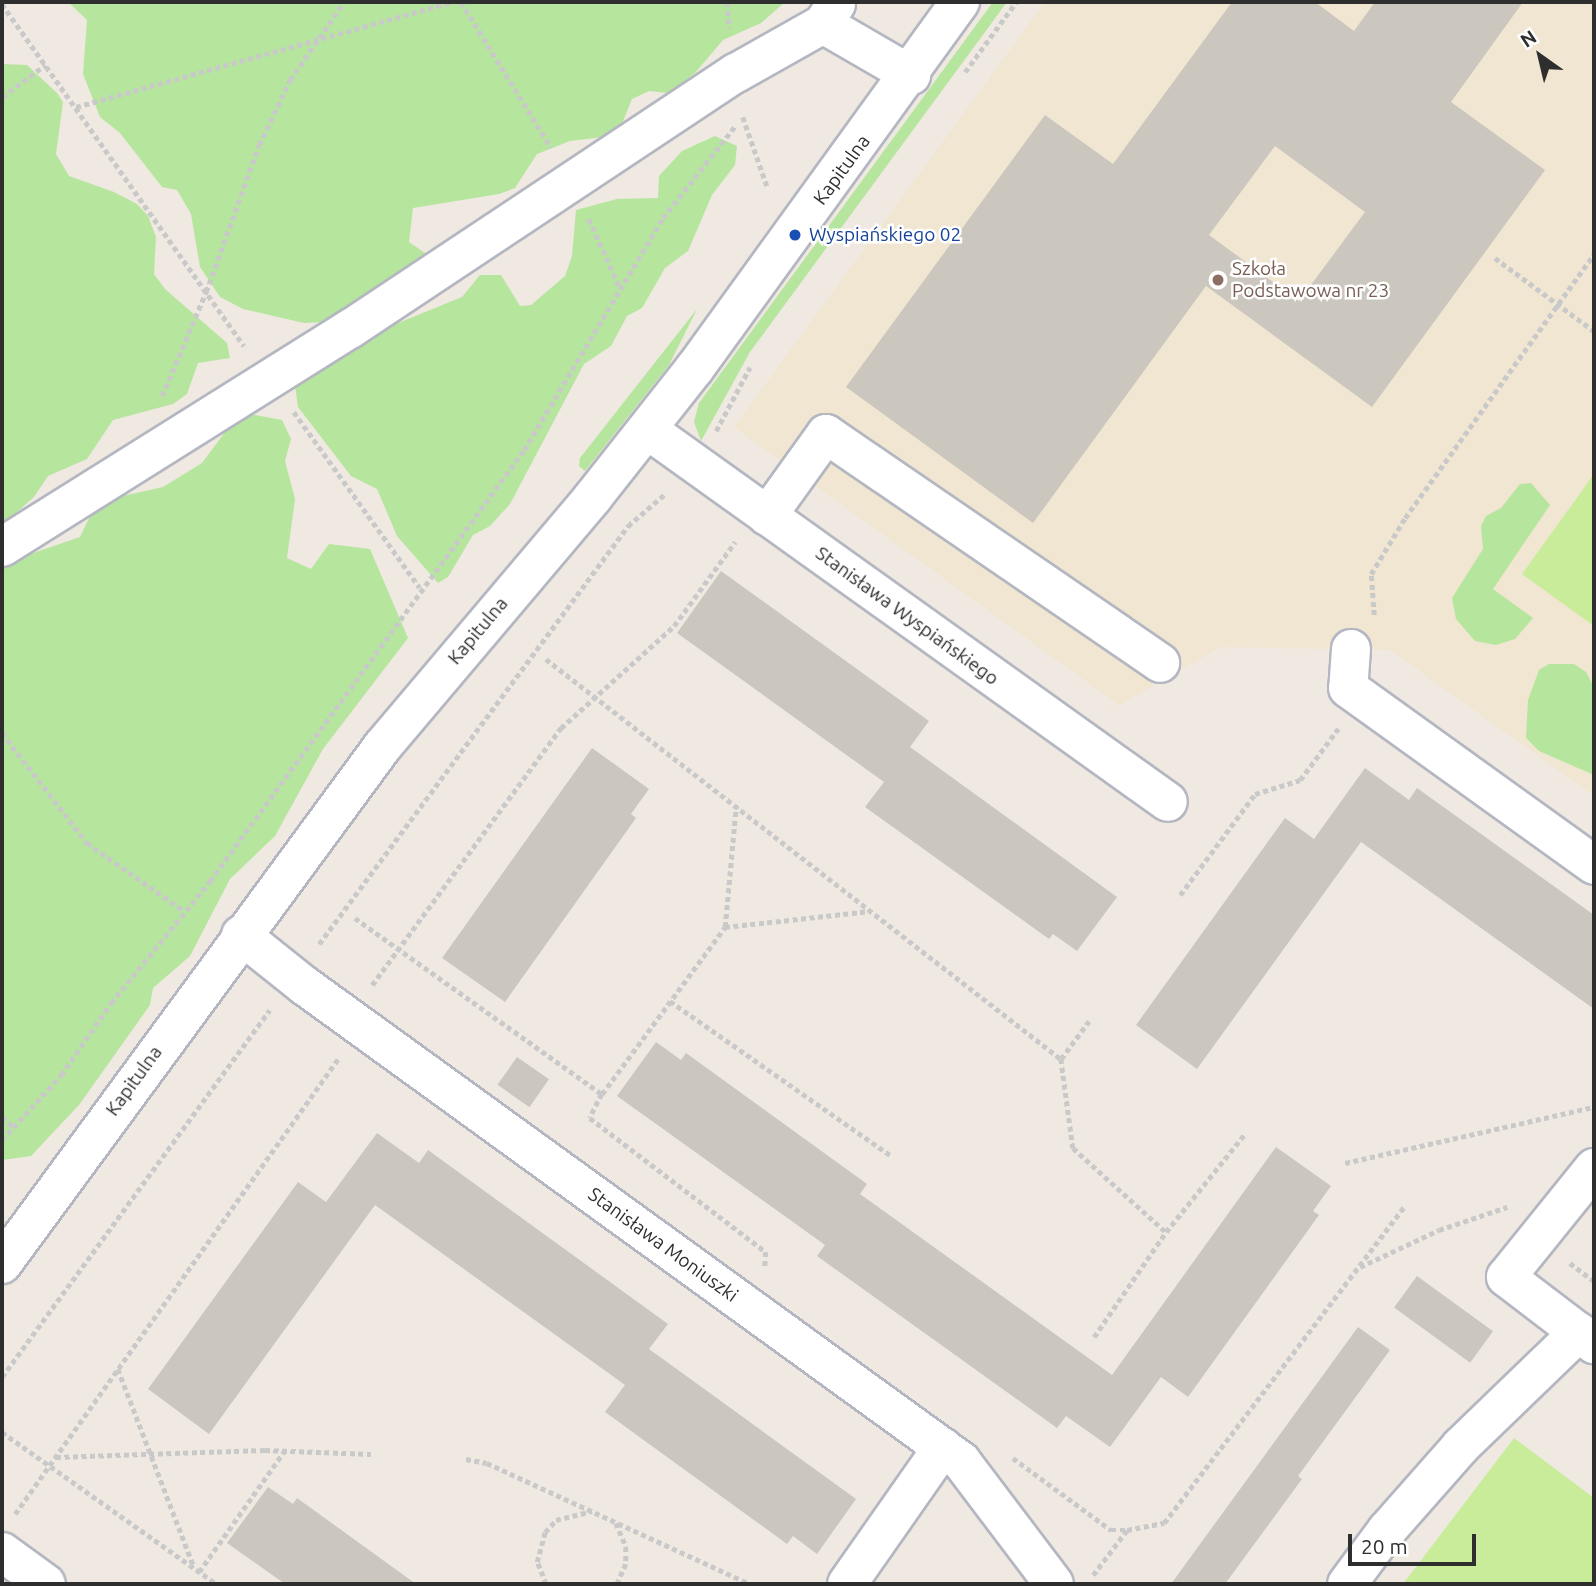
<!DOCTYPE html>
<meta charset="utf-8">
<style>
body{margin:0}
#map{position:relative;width:1596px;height:1586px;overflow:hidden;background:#efe9e1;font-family:Ubuntu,sans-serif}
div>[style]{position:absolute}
.education>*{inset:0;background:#f0e6d1}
.green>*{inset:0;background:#b6e59e}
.pitch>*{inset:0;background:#c9ec9a}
.building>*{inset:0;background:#cbc7bf;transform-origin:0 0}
.path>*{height:4.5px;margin-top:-2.25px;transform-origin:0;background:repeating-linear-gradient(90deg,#c9c9c9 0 5px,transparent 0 8.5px)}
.roads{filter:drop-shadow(2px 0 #b4b7c1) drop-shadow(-2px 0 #b4b7c1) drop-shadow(0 2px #b4b7c1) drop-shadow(0 -2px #b4b7c1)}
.minor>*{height:38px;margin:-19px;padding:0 19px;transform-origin:19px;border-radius:19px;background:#fff}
.dots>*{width:19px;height:19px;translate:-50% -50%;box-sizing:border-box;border:4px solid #fff;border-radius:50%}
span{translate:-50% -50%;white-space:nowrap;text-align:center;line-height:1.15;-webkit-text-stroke:5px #fff;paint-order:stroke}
.street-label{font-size:19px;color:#2e2e2e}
.transit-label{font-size:19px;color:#164399}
.left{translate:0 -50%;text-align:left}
.education-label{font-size:19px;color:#785e54}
.frame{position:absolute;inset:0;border:4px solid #2e2e2e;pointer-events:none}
.north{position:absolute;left:1505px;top:21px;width:70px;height:70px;-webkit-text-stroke:5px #fff;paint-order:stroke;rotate:326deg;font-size:19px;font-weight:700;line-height:28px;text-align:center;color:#2e2e2e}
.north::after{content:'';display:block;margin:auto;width:24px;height:32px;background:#2e2e2e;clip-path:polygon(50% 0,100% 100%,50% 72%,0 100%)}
.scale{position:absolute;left:1348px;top:1534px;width:128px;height:32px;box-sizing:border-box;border:4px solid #2e2e2e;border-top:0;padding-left:9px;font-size:21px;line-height:24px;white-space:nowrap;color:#2e2e2e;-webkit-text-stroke:5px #fff;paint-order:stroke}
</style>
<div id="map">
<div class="education">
<i style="clip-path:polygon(1045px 2px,1594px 2px,1594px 796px,1390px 650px,1221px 647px,1119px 705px,734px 427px)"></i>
</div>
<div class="green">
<i style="clip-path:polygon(68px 2px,785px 2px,761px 23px,723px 40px,695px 73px,668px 93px,649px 91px,632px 99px,621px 126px,611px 136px,570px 141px,537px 154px,515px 188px,499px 194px,413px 208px,409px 242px,431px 257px,323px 322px,304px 323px,243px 309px,220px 297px,200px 267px,191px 214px,177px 190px,162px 187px,120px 133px,100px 117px,83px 74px,87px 20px)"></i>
<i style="clip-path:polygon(993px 2px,1007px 2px,750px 352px,701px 441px,694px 422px,699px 403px)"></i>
<i style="clip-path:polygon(2px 64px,27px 65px,57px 93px,63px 102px,56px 154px,69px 176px,114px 192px,137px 204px,148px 216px,156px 237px,154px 274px,165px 289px,227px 343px,230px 358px,198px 363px,187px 394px,173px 404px,113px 420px,87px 459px,48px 476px,34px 497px,2px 525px)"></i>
<i style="clip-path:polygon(715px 136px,737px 146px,735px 165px,712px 195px,688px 251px,665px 268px,642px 308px,627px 316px,611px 346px,584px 364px,510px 504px,490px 526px,473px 535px,448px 577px,438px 583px,397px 536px,377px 489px,351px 476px,298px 407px,295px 385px,381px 330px,462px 297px,480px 275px,501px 275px,520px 306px,531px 305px,565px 276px,572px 256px,576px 210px,617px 199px,658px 198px,659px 176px,682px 151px)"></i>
<i style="clip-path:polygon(697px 309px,669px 365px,585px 471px,579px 466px,580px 458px)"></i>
<i style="clip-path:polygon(240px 412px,282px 420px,291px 439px,285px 461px,295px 499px,287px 558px,311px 569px,329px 544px,370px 549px,408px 638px,323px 749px,275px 836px,230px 879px,190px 956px,153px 988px,150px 1005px,79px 1105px,31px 1156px,2px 1160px,2px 569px,7px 562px,80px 537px,92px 512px,109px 499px,163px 487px,202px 463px)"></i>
<i style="clip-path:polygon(1531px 483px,1550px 505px,1493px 589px,1533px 618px,1515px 639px,1496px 645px,1475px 641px,1456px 619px,1452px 598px,1483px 549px,1481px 526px,1486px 516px,1501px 508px,1520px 484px)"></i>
<i style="clip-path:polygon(1549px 664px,1574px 664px,1586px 672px,1594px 687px,1594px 775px,1539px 751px,1526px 738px,1528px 700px,1539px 670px)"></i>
</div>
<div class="pitch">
<i style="clip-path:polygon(1594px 474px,1594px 626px,1522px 574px)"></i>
<i style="clip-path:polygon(1514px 1438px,1594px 1498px,1594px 1584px,1403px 1584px)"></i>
</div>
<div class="building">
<i style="clip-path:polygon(evenodd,1232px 2px,1315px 2px,1354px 31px,1375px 2px,1523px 2px,1451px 102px,1545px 170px,1372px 407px,1206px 286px,1033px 523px,846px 387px,1045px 115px,1113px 164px,1232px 2px,1275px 146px,1365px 212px,1299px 301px,1209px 235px,1275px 146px)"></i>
<i style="clip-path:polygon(721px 571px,929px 721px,910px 747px,1117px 897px,1077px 951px,1053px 934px,1049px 939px,865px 807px,884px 782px,677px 633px)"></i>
<i style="clip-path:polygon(592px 748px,649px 789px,631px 814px,636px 818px,505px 1002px,442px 958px)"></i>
<i style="clip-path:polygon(1365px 768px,1409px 800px,1417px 788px,1594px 915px,1594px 1009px,1361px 842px,1197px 1069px,1136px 1025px,1285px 818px,1314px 839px)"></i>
<i style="clip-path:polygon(656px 1042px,681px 1060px,686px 1053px,867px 1184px,860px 1194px,1112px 1375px,1276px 1147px,1331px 1186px,1313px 1211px,1319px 1215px,1188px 1397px,1161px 1377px,1110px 1447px,1066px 1416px,1057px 1428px,817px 1256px,825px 1245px,617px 1096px)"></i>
<i style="left:517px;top:1057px;width:39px;height:34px;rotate:35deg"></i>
<i style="clip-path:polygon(377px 1133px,419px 1163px,428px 1150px,668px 1324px,649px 1349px,856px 1499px,817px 1554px,793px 1536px,787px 1544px,605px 1412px,625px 1385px,375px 1205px,209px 1434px,148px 1389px,298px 1182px,326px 1202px)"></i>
<i style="left:1417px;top:1276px;width:94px;height:39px;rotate:36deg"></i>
<i style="clip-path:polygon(1358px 1327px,1390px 1350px,1298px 1476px,1302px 1479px,1225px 1584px,1171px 1584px)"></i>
<i style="clip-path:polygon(268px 1487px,293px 1504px,297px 1498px,416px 1584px,285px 1584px,227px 1543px)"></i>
</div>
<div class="path">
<i style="left:461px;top:2px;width:171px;rotate:58.2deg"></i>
<i style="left:727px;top:2px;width:27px;rotate:84deg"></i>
<i style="left:2px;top:4px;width:419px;rotate:54.7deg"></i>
<i style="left:965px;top:72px;width:87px;rotate:-53.9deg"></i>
<i style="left:2px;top:97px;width:54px;rotate:-36.7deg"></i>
<i style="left:76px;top:107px;width:390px;rotate:-15.6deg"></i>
<i style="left:743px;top:117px;width:73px;rotate:70.8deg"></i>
<i style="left:589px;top:219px;width:76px;rotate:65.8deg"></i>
<i style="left:1495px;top:258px;width:123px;rotate:36.4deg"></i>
<i style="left:162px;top:396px;width:113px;rotate:-67.1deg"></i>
<i style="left:206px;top:292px;width:156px;rotate:-70.2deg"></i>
<i style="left:259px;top:145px;width:72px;rotate:-64.5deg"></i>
<i style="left:290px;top:80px;width:95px;rotate:-55.3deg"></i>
<i style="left:294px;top:412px;width:216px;rotate:54.4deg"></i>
<i style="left:716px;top:431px;width:72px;rotate:-62deg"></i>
<i style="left:1374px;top:615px;width:41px;rotate:-94.2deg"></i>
<i style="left:1371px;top:574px;width:66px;rotate:-58.7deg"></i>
<i style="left:1405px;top:518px;width:325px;rotate:-54.4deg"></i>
<i style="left:546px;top:659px;width:652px;rotate:37.84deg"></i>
<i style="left:1061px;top:1059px;width:47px;rotate:-53.6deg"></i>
<i style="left:2px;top:733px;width:139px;rotate:52.3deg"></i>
<i style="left:87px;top:843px;width:118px;rotate:35deg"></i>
<i style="left:1180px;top:895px;width:126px;rotate:-53.4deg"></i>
<i style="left:1255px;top:794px;width:47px;rotate:-17.3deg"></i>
<i style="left:1300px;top:780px;width:64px;rotate:-53.3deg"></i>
<i style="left:355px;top:918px;width:303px;rotate:35.5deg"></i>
<i style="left:602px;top:1094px;width:27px;rotate:117deg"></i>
<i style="left:590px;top:1118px;width:221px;rotate:37.3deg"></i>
<i style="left:766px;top:1252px;width:15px;rotate:94deg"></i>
<i style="left:725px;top:927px;width:146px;rotate:-6.3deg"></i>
<i style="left:319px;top:944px;width:520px;rotate:-53.53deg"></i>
<i style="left:628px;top:526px;width:49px;rotate:-40.9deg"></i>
<i style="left:372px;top:985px;width:319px;rotate:-53.7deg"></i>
<i style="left:561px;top:728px;width:152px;rotate:-42.1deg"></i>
<i style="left:674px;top:626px;width:104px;rotate:-54deg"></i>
<i style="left:670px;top:1001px;width:270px;rotate:35deg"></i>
<i style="left:1061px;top:1059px;width:90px;rotate:82.3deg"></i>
<i style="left:1073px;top:1148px;width:125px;rotate:42.1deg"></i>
<i style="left:602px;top:1094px;width:207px;rotate:-53.6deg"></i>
<i style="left:725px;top:927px;width:121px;rotate:-84.8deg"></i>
<i style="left:2px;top:1117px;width:15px;rotate:42deg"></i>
<i style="left:2px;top:1140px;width:88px;rotate:-47.8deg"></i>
<i style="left:61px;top:1075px;width:88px;rotate:-55.2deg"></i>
<i style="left:111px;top:1003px;width:157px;rotate:-50.9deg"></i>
<i style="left:210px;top:881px;width:533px;rotate:-53.93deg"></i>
<i style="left:524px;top:450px;width:270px;rotate:-59.1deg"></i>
<i style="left:663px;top:218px;width:118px;rotate:-51.9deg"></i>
<i style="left:1345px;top:1163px;width:255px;rotate:-12.7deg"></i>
<i style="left:1570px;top:1263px;width:30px;rotate:37deg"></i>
<i style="left:1360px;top:1267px;width:87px;rotate:-25.1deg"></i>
<i style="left:1439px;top:1230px;width:72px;rotate:-18.7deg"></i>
<i style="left:1094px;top:1337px;width:127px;rotate:-55.6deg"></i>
<i style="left:1166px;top:1232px;width:124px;rotate:-51.2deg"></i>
<i style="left:118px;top:1369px;width:212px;rotate:69deg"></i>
<i style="left:2px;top:1377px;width:454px;rotate:-53.9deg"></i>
<i style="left:2px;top:1432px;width:263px;rotate:35.3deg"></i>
<i style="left:56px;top:1457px;width:209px;rotate:-1.9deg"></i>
<i style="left:265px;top:1450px;width:106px;rotate:2.2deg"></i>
<i style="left:1013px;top:1458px;width:122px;rotate:36.3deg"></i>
<i style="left:1111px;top:1530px;width:16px"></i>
<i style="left:466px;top:1459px;width:21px;rotate:11deg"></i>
<i style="left:487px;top:1463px;width:289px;rotate:24.7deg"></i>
<i style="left:15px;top:1514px;width:558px;rotate:-54.63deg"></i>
<i style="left:616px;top:1523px;width:26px;rotate:67deg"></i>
<i style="left:626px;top:1547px;width:17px;rotate:90deg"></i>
<i style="left:626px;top:1564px;width:22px;rotate:114deg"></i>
<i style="left:199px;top:1572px;width:149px;rotate:-54.8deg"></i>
<i style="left:1093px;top:1575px;width:56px;rotate:-52.9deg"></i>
<i style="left:1127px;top:1530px;width:38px;rotate:-11deg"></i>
<i style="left:1164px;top:1523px;width:398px;rotate:-52.8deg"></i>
<i style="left:546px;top:1584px;width:24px;rotate:-112deg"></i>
<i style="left:537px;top:1562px;width:31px;rotate:-75deg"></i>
<i style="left:545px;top:1532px;width:16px;rotate:-47deg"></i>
<i style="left:556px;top:1520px;width:37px;rotate:-14deg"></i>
</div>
<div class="roads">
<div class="minor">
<i style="left:836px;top:4px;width:24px;rotate:123deg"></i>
<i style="left:823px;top:24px;width:102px;rotate:30.1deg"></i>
<i style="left:648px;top:430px;width:639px;rotate:35.58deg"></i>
<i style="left:767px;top:516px;width:101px;rotate:-54.3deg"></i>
<i style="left:826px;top:434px;width:405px;rotate:34.4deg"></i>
<i style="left:2px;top:547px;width:411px;rotate:-32.1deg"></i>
<i style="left:350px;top:329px;width:463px;rotate:-33.6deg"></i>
<i style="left:736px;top:73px;width:100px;rotate:-29.4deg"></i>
<i style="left:1351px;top:649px;width:39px;rotate:94deg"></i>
<i style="left:1348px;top:688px;width:303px;rotate:35.7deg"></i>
<i style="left:241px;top:935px;width:82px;rotate:38.6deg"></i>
<i style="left:305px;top:986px;width:810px;rotate:35.91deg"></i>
<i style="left:961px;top:1461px;width:154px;rotate:52.9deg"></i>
<i style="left:1594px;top:1168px;width:140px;rotate:128.9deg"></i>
<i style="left:1506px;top:1277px;width:111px;rotate:37.3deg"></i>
<i style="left:2px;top:1264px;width:642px;rotate:-53.68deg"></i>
<i style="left:382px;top:747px;width:327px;rotate:-49.8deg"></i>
<i style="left:593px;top:497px;width:164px;rotate:-51.7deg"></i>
<i style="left:695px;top:368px;width:452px;rotate:-54.1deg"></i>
<i style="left:2px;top:1552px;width:54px;rotate:36deg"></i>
<i style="left:847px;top:1584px;width:167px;rotate:-55deg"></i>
<i style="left:1347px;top:1584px;width:67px;rotate:-53.5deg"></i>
<i style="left:1387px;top:1530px;width:112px;rotate:-48.6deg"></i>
<i style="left:1461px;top:1446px;width:164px;rotate:-44deg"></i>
</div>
</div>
<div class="dots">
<i style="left:795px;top:235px;background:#1a4fb4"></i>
<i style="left:1218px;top:280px;background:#8d6e63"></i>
</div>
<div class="street-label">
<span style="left:842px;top:170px;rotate:-54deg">Kapitulna</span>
<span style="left:907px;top:616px;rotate:36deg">Stanisława Wyspiańskiego</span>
<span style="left:478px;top:631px;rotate:-50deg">Kapitulna</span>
<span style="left:134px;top:1081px;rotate:-54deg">Kapitulna</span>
<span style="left:663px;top:1245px;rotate:36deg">Stanisława Moniuszki</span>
</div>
<div class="transit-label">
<span class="left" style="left:809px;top:235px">Wyspiańskiego 02</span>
</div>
<div class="education-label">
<span class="left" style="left:1232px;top:280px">Szkoła<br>Podstawowa nr 23</span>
</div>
<div class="frame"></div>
<div class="north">N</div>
<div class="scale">20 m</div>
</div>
